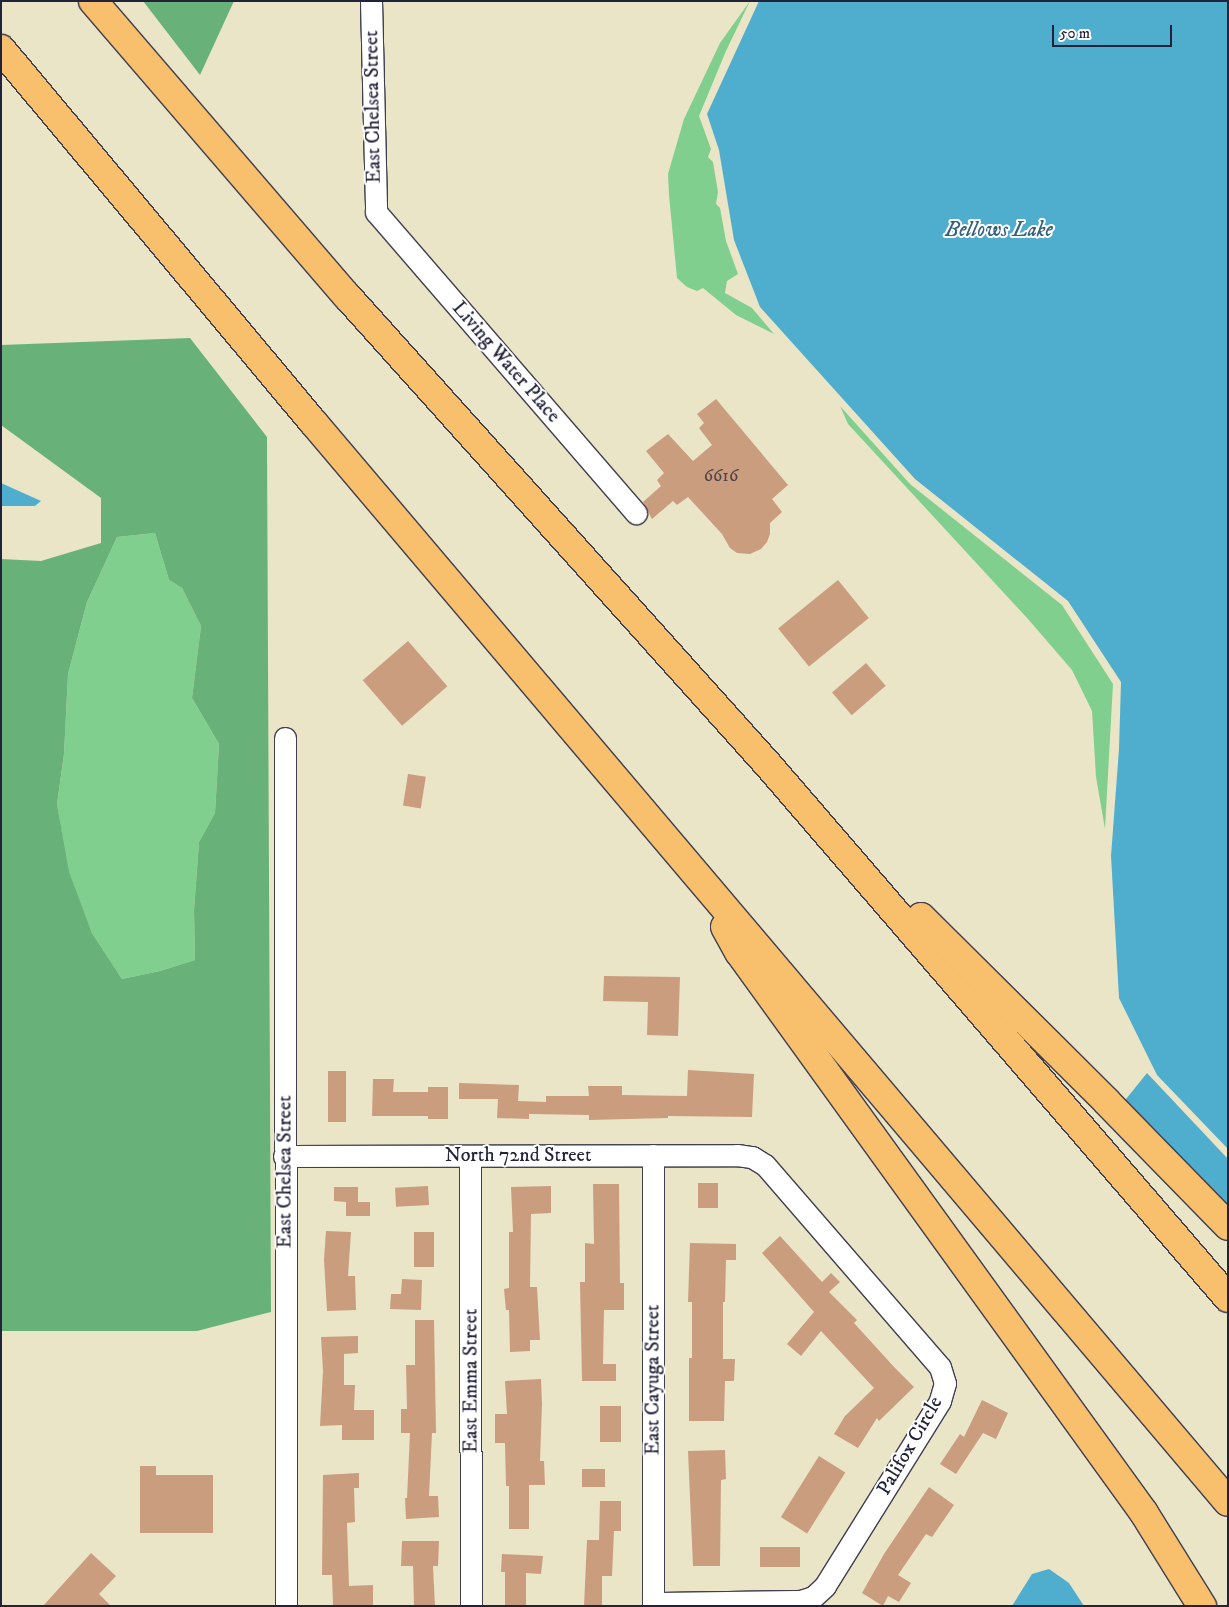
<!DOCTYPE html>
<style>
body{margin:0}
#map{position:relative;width:1229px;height:1607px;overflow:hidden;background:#eae5c7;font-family:"IM FELL DW Pica",serif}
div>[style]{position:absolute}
.green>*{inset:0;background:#81cf8e}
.forest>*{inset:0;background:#68b279}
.water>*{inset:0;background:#4faece}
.building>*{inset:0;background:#ca9d7e;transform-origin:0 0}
.roads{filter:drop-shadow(1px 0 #403f50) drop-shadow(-1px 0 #403f50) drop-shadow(0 1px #403f50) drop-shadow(0 -1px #403f50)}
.minor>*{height:21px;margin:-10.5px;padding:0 10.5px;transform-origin:10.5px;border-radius:10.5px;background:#fff}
.highway>*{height:28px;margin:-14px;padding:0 14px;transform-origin:14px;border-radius:14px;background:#f8bf6c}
span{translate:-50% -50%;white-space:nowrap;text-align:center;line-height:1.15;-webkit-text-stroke:4px #fff;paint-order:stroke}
.number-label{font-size:18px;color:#4c414c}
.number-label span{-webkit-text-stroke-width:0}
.street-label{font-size:20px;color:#22223b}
.water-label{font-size:21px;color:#36617d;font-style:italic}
.frame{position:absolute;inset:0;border:2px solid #22223b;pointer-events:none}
.scale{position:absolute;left:1052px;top:25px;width:120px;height:22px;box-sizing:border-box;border:2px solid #22223b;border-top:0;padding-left:6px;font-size:15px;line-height:18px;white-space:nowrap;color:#22223b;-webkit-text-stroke:4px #fff;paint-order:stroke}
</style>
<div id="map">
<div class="green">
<i style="clip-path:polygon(750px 1px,726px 51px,699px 116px,711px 149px,708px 157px,713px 162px,718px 192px,716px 204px,720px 208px,726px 241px,738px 274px,727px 281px,725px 293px,752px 308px,774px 334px,736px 315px,703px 288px,697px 291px,687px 287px,677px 278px,669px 195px,668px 174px,684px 119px,720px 43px)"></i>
<i style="clip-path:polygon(840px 406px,910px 484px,1062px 605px,1113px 684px,1105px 829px,1096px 777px,1092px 711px,1072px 670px,1028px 619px,848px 424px)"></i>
<i style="clip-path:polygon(155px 533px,169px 580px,182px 588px,201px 626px,192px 698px,219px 744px,215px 813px,199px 842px,194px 910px,195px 960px,160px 971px,122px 979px,92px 933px,68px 872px,57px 804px,64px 754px,68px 674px,87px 602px,117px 537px)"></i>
</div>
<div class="forest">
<i style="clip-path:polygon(143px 1px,234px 1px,200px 75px)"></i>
<i style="clip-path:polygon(evenodd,190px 338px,267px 437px,271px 1312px,197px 1331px,1px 1331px,1px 559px,41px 561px,101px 543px,101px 498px,1px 425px,1px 345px,190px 338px,155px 533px,169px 580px,182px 588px,201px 626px,192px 698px,219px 744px,215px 813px,199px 842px,194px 910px,195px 960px,160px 971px,122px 979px,92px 933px,69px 872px,57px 804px,64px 754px,68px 674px,87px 602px,117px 537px,155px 533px)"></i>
</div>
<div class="water">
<i style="clip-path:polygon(759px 1px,1228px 1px,1228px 1149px,1157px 1075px,1119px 998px,1111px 856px,1119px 749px,1121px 682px,1068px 601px,915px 479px,760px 307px,734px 240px,719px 150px,707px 114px)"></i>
<i style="clip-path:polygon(1px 483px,41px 501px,35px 506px,1px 506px)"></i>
<i style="clip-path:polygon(1147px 1073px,1228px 1159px,1228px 1214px,1122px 1104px)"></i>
<i style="clip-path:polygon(1049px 1569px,1069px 1583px,1084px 1606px,1012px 1606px,1032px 1574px)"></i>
</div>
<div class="building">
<i style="clip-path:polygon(716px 399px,788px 485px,772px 499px,782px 512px,770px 523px,770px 534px,767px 542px,761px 549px,750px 554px,737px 553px,730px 548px,722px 534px,688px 497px,677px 505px,673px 501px,652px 519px,643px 502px,661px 486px,657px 480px,664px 473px,646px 451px,668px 434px,693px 461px,712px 445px,699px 428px,704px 423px,697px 414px)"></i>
<i style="left:838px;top:580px;width:49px;height:77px;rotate:51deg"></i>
<i style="left:408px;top:641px;width:60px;height:60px;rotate:49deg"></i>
<i style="left:866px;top:663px;width:30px;height:45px;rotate:49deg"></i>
<i style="left:408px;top:774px;width:18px;height:32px;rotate:9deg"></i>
<i style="clip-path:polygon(604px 976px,680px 977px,678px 1036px,647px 1035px,648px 1002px,603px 1001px)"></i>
<i style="clip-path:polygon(688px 1070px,754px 1074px,752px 1117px,668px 1116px,668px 1118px,589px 1120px,589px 1115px,529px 1114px,529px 1119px,497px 1118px,498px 1099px,459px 1099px,459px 1083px,519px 1085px,518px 1101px,546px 1102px,546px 1096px,589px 1096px,588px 1086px,622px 1086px,622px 1095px,687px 1096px)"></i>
<i style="left:328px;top:1071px;width:18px;height:51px"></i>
<i style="clip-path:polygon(373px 1079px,394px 1079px,393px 1092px,428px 1092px,428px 1087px,448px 1087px,448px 1119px,428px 1119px,428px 1116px,372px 1116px)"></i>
<i style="left:698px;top:1183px;width:20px;height:25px"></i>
<i style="clip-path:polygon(593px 1184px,619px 1184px,620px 1283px,624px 1283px,624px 1310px,604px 1310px,603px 1364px,616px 1364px,616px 1381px,582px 1381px,580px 1282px,585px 1282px,585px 1243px,594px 1244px)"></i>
<i style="left:428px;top:1186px;width:19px;height:33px;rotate:87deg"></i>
<i style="clip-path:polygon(551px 1186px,551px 1213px,531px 1214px,530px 1287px,537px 1287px,540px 1340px,530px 1340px,530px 1351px,510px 1352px,509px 1310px,506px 1310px,504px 1289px,509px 1288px,509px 1232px,513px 1232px,511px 1187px)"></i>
<i style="clip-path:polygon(334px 1187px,358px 1187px,358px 1202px,370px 1202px,370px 1216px,346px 1216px,346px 1202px,334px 1201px)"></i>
<i style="clip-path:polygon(326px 1231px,351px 1232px,348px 1276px,355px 1276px,356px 1310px,327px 1311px,324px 1260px)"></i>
<i style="left:414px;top:1232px;width:20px;height:35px"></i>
<i style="clip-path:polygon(780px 1236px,822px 1282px,831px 1273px,840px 1282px,829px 1292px,857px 1320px,854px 1323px,895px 1368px,914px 1387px,879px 1421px,877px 1418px,858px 1448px,834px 1434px,845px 1416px,874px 1388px,821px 1331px,801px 1356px,787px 1344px,814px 1312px,762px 1253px)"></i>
<i style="clip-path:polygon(690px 1243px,736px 1244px,736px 1260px,726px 1260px,725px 1302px,723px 1302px,723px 1359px,735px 1359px,734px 1381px,725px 1381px,724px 1421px,689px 1421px,689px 1358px,692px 1358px,692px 1302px,688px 1302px)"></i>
<i style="clip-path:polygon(402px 1279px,422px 1280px,421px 1310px,390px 1309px,391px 1294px,401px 1294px)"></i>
<i style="clip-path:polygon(415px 1320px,434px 1320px,436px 1433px,432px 1433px,429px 1496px,438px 1496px,439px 1517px,406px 1519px,405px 1498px,407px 1498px,410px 1433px,401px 1433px,401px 1409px,407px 1409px,406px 1365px,415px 1365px)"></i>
<i style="clip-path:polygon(358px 1336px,358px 1353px,344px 1354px,344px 1385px,355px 1385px,354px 1410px,374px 1410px,374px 1440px,342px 1440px,342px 1425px,320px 1426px,323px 1371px,321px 1337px)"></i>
<i style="clip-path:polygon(541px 1379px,542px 1404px,540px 1461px,544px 1461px,545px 1485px,529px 1485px,529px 1529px,509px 1529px,509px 1486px,506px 1486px,505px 1443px,495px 1443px,495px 1414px,507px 1414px,505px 1381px)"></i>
<i style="clip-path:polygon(982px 1400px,1008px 1413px,996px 1439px,983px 1433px,956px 1474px,940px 1464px,960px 1434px,964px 1437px)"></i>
<i style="left:600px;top:1406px;width:21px;height:36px"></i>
<i style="clip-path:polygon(725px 1450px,726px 1479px,721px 1480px,720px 1566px,693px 1566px,688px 1451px)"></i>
<i style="left:819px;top:1456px;width:31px;height:72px;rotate:32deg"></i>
<i style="clip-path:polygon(140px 1466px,156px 1466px,156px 1475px,213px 1475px,213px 1533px,140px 1533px)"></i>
<i style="left:582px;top:1469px;width:23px;height:18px"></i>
<i style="clip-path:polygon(359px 1473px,359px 1488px,354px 1488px,355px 1522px,347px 1523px,349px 1586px,373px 1585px,373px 1606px,333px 1606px,332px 1575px,322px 1575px,323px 1475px)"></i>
<i style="clip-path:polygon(929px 1487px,954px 1505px,932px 1537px,926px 1534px,898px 1575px,911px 1583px,899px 1602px,888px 1596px,883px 1606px,862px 1593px,884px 1554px)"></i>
<i style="clip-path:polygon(600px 1501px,621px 1501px,621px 1531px,614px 1531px,612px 1576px,602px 1576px,602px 1606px,584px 1606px,587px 1540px,599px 1540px)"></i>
<i style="clip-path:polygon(402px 1541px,439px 1541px,438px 1566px,433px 1566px,435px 1606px,414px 1606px,413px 1566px,401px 1566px)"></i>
<i style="left:760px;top:1547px;width:40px;height:20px"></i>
<i style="clip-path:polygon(91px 1553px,116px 1576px,99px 1594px,111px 1606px,43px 1606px)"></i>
<i style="clip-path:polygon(502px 1554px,543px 1556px,541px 1574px,526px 1573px,526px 1606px,505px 1606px,505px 1572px,501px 1572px)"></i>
</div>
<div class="roads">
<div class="minor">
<i style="left:371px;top:1px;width:211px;rotate:88.6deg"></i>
<i style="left:376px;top:212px;width:398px;rotate:49.2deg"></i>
<i style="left:285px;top:738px;width:868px;rotate:89.93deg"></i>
<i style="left:653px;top:1155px;width:451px;rotate:90deg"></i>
<i style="left:284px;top:1156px;width:453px;rotate:-0.1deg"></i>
<i style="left:737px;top:1155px;width:15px;rotate:8deg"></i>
<i style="left:752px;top:1157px;width:15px;rotate:32deg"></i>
<i style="left:765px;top:1165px;width:267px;rotate:49.1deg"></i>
<i style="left:940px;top:1367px;width:17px;rotate:73deg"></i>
<i style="left:945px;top:1383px;width:19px;rotate:106deg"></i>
<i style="left:940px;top:1401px;width:218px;rotate:121.9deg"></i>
<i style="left:825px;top:1586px;width:16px;rotate:137deg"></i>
<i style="left:813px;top:1597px;width:13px;rotate:162deg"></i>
<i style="left:801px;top:1601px;width:148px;rotate:179.2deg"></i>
<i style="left:470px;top:1156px;width:450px;rotate:89.9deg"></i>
</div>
<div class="highway">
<i style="left:93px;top:1px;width:389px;rotate:49.3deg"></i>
<i style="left:347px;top:296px;width:633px;rotate:48.07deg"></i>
<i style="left:770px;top:767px;width:701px;rotate:49.22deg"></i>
<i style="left:1px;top:49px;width:486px;rotate:50.1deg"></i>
<i style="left:313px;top:422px;width:1415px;rotate:49.73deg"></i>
<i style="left:921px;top:917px;width:262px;rotate:44.8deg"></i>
<i style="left:1107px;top:1102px;width:173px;rotate:45.7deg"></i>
<i style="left:725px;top:927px;width:29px;rotate:61deg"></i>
<i style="left:739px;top:952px;width:692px;rotate:54.17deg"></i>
<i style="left:1144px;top:1513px;width:110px;rotate:58.1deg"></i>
</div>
</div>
<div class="number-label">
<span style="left:721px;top:476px">6616</span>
</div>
<div class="street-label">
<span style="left:373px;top:107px;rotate:-91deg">East Chelsea Street</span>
<span style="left:506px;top:362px;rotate:49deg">Living Water Place</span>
<span style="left:518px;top:1155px">North 72nd Street</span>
<span style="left:285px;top:1172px;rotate:-90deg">East Chelsea Street</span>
<span style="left:653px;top:1380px;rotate:-90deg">East Cayuga Street</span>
<span style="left:471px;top:1381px;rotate:-90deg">East Emma Street</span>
<span style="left:910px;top:1446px;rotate:-60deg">Palifox Circle</span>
</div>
<div class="water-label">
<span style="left:999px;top:230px">Bellows Lake</span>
</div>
<div class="frame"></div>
<div class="scale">50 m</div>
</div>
